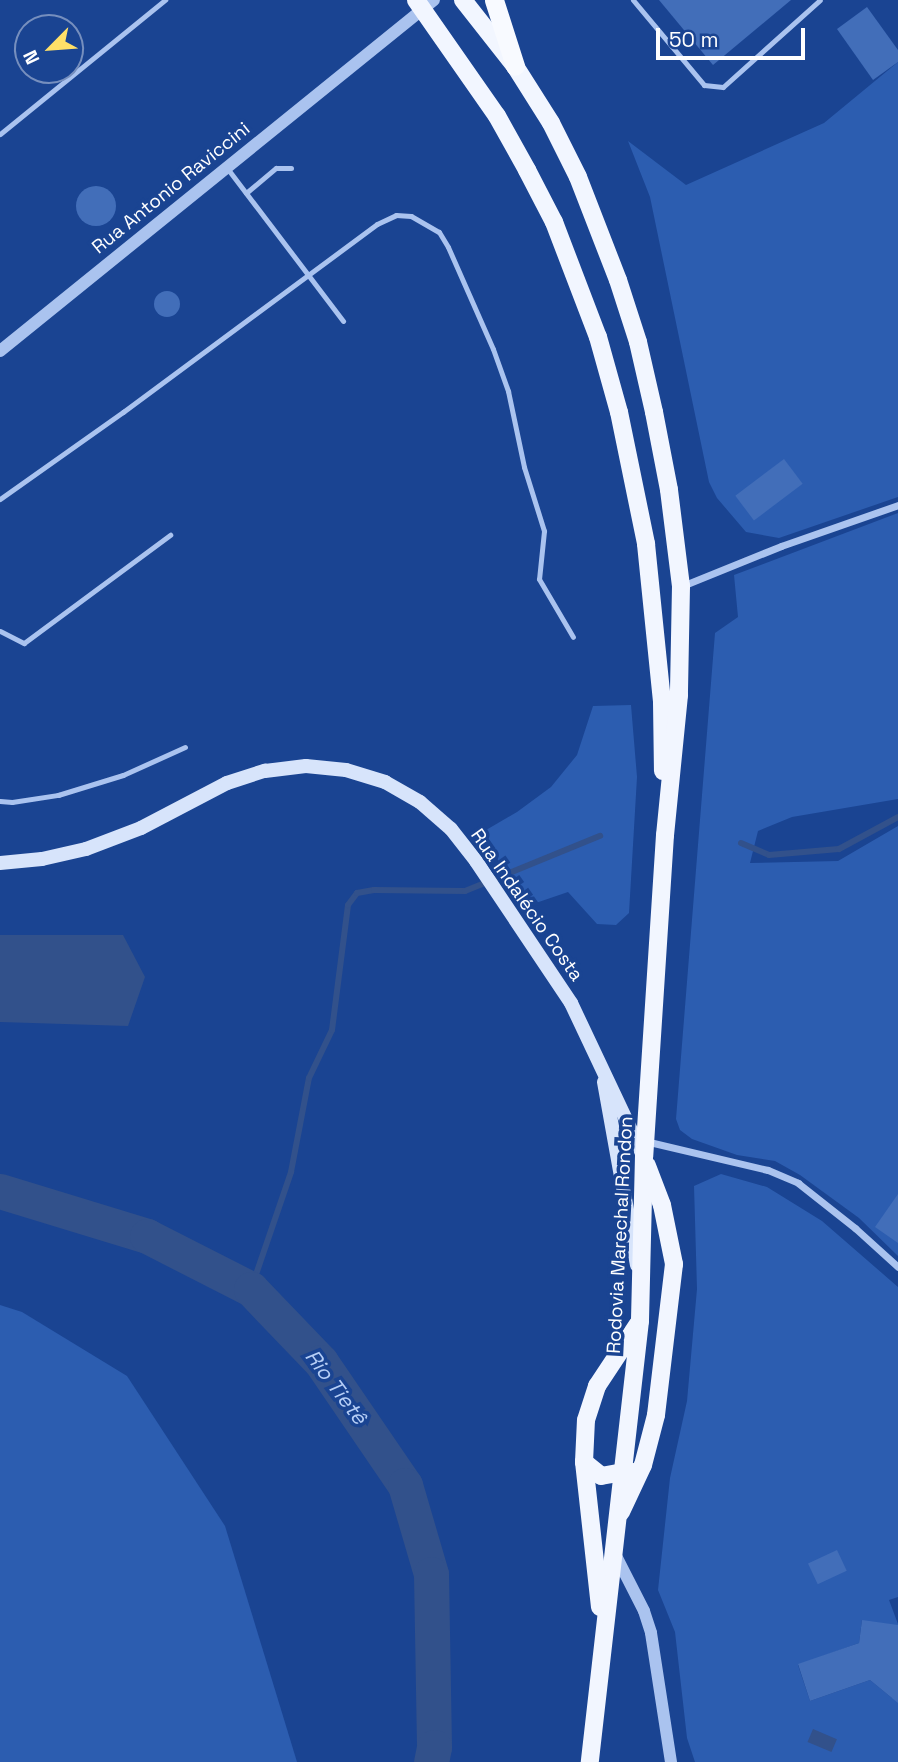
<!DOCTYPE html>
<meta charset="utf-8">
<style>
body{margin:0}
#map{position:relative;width:898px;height:1762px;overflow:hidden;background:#1a4492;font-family:"Space Grotesk",sans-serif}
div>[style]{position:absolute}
.green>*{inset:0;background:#2c5db0}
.water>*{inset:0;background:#32518b;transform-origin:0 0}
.stream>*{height:6px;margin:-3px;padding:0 3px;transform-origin:3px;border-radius:3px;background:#32518b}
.river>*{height:35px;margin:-17.5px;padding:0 17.5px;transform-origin:17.5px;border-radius:17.5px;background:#32518b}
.building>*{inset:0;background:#426eb9;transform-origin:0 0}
.round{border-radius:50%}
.service>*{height:5px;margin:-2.5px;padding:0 2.5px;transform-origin:2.5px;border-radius:2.5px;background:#aac3ef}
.minor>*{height:7px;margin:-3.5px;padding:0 3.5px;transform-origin:3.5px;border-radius:3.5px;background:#aac3ef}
.tertiary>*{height:12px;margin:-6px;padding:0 6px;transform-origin:6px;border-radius:6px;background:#aac3ef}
.secondary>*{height:14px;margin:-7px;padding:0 7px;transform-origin:7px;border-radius:7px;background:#d7e4fb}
.primary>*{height:18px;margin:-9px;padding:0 9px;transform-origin:9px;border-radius:9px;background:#f2f6ff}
.trunk>*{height:19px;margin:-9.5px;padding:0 9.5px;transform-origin:9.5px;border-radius:9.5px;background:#f8faff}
span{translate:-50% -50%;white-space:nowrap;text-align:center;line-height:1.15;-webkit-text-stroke:7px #1a4492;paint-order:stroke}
.street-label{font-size:19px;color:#fff}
.water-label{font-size:21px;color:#b6cef6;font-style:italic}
.north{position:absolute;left:14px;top:14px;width:70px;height:70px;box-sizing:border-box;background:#1a4492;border:2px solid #768fbe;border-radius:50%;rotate:245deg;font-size:19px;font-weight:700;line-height:28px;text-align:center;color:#fff}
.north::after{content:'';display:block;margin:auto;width:24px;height:32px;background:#ffe068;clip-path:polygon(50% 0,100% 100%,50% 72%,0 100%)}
.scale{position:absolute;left:656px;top:28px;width:149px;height:32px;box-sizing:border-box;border:4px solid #fff;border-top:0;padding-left:9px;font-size:21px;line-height:24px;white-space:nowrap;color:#fff;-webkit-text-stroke:5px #1a4492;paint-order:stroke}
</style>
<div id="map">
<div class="green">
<i style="clip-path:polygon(898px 62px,898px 497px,779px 538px,746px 532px,717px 498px,709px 482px,650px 197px,628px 141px,686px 185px,824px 123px)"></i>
<i style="clip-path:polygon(898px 513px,898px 799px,792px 817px,758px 831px,750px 863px,838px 861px,898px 826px,898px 1256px,859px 1218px,800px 1175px,775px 1161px,737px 1155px,692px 1139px,680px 1130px,676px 1119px,715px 633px,738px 617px,734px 575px)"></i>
<i style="clip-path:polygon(631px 705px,637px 777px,629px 913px,616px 925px,597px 924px,568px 892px,527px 906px,481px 833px,517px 812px,551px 787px,577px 755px,593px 706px)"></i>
<i style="clip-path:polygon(721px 1174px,767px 1187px,822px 1221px,898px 1287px,898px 1597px,889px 1600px,898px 1624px,898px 1670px,862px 1620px,859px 1643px,798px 1665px,810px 1701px,870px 1680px,892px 1698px,898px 1692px,898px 1762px,695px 1762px,687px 1738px,675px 1632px,658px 1590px,670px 1478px,687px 1401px,697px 1289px,694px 1186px)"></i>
<i style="clip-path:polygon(0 1305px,22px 1312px,127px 1376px,225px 1526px,297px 1762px,0 1762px)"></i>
</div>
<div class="water">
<i style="clip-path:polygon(0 935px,123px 935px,145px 977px,128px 1026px,0 1022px)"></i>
<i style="left:813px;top:1729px;width:26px;height:14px;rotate:23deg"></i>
</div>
<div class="stream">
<i style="left:741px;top:843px;width:30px;rotate:23deg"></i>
<i style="left:769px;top:855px;width:70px;rotate:-4.9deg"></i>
<i style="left:839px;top:849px;width:67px;rotate:-28.5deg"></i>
<i style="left:251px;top:1289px;width:124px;rotate:-71.1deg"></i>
<i style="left:291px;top:1172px;width:96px;rotate:-79.2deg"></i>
<i style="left:309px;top:1078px;width:53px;rotate:-64.4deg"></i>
<i style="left:332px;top:1030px;width:126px;rotate:-82.7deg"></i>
<i style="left:348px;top:905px;width:15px;rotate:-53deg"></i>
<i style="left:357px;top:893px;width:17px;rotate:-10deg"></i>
<i style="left:374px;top:890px;width:91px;rotate:0.6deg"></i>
<i style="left:465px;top:891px;width:146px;rotate:-22.2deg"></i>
</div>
<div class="river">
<i style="left:0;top:1191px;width:154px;rotate:17deg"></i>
<i style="left:147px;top:1236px;width:117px;rotate:27deg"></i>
<i style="left:251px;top:1289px;width:101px;rotate:46.2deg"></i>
<i style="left:321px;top:1362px;width:149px;rotate:55.7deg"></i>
<i style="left:405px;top:1485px;width:93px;rotate:73.7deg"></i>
<i style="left:431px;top:1574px;width:173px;rotate:89deg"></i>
<i style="left:434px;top:1747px;width:15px;rotate:101deg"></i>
</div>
<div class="building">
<i style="clip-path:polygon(659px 0,791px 0,713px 65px)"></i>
<i style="clip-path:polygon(867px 7px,898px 50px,898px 62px,873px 80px,837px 29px)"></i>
<i class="round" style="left:76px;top:186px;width:40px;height:40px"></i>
<i class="round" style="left:154px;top:291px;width:26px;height:26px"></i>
<i style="left:784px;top:459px;width:31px;height:61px;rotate:53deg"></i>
<i style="clip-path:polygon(898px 1194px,898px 1243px,875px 1227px)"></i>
<i style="left:837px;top:1550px;width:23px;height:32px;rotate:65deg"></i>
<i style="clip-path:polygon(862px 1620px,898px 1625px,898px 1703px,870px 1680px,810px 1701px,798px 1664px,859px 1643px)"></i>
</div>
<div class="service">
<i style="left:633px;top:0;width:111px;rotate:50.1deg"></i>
<i style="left:704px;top:85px;width:19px;rotate:6deg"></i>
<i style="left:723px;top:87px;width:130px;rotate:-41.9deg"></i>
<i style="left:0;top:134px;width:213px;rotate:-39.1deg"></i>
<i style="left:227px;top:168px;width:192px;rotate:52.8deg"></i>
<i style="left:246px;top:193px;width:39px;rotate:-40deg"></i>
<i style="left:276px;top:168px;width:15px"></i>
<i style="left:0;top:499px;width:151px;rotate:-35.3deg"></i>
<i style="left:123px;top:412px;width:316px;rotate:-36.5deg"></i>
<i style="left:377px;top:224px;width:21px;rotate:-25deg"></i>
<i style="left:396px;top:215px;width:15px;rotate:4deg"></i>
<i style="left:411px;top:216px;width:32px;rotate:30deg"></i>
<i style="left:439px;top:232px;width:17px;rotate:59deg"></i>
<i style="left:448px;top:247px;width:111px;rotate:66.2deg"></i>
<i style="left:493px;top:349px;width:45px;rotate:70.3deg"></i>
<i style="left:508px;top:391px;width:78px;rotate:78.1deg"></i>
<i style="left:524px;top:467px;width:67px;rotate:72.6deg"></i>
<i style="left:544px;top:531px;width:48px;rotate:95.9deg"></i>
<i style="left:539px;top:579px;width:67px;rotate:59.6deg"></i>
<i style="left:0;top:631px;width:27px;rotate:27deg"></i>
<i style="left:24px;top:643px;width:182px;rotate:-36.5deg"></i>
<i style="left:0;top:801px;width:12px;rotate:5deg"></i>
<i style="left:12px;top:802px;width:47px;rotate:-8.7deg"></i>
<i style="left:58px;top:795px;width:68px;rotate:-17.1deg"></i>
<i style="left:123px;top:775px;width:68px;rotate:-24.3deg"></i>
</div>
<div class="minor">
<i style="left:682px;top:586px;width:107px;rotate:-22deg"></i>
<i style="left:781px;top:546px;width:124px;rotate:-19.3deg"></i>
<i style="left:645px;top:1141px;width:126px;rotate:13.3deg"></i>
<i style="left:768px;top:1170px;width:33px;rotate:23deg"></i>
<i style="left:798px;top:1183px;width:73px;rotate:38.3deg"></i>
<i style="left:855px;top:1228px;width:58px;rotate:42.2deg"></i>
</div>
<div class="tertiary">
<i style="left:0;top:351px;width:558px;rotate:-38.96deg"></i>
<i style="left:614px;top:1552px;width:66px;rotate:63deg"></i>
<i style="left:644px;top:1611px;width:23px;rotate:72deg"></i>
<i style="left:651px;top:1633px;width:131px;rotate:81.2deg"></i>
</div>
<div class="secondary">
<i style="left:0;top:863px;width:42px;rotate:-5.4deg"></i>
<i style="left:42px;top:859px;width:45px;rotate:-12.8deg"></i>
<i style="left:86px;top:849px;width:59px;rotate:-20.9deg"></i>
<i style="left:141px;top:828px;width:97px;rotate:-27.6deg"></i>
<i style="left:227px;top:783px;width:40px;rotate:-18deg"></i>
<i style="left:265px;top:771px;width:41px;rotate:-7deg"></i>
<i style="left:306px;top:766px;width:40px;rotate:5.7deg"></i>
<i style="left:346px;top:770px;width:41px;rotate:17.1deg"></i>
<i style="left:385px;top:782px;width:40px;rotate:29.7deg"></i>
<i style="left:420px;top:802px;width:41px;rotate:41.1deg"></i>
<i style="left:451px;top:829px;width:41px;rotate:52deg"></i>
<i style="left:476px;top:861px;width:171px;rotate:56.2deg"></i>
<i style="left:571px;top:1003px;width:168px;rotate:64.7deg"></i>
<i style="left:604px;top:1082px;width:186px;rotate:79.8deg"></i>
</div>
<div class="primary">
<i style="left:416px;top:0;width:141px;rotate:55.1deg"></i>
<i style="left:497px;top:116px;width:62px;rotate:60.9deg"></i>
<i style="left:527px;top:170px;width:59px;rotate:62.6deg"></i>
<i style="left:554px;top:222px;width:123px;rotate:69.1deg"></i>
<i style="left:598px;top:337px;width:78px;rotate:74.4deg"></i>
<i style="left:619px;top:412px;width:135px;rotate:78.4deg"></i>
<i style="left:646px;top:544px;width:159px;rotate:84.2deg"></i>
<i style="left:662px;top:702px;width:69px;rotate:89.2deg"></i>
<i style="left:463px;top:0;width:84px;rotate:51.8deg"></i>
<i style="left:515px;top:66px;width:67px;rotate:57.7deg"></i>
<i style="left:551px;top:123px;width:60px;rotate:63.4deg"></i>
<i style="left:578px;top:177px;width:110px;rotate:68.8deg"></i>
<i style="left:618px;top:280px;width:65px;rotate:72.1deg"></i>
<i style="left:638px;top:342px;width:72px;rotate:77.1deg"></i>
<i style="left:654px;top:412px;width:79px;rotate:79.1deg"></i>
<i style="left:669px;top:490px;width:97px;rotate:82.9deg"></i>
<i style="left:681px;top:586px;width:109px;rotate:91.1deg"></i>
<i style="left:679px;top:695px;width:141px;rotate:95.7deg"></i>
<i style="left:665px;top:835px;width:322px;rotate:93.7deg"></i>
<i style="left:644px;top:1156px;width:165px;rotate:91.4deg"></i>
<i style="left:640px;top:1321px;width:444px;rotate:96.5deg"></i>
<i style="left:584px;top:1462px;width:22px;rotate:39deg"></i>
<i style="left:601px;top:1476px;width:29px;rotate:-10deg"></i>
<i style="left:621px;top:1512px;width:52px;rotate:-64.9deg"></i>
<i style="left:643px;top:1465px;width:52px;rotate:-75.4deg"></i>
<i style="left:656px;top:1415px;width:152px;rotate:-83.2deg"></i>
<i style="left:674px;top:1264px;width:60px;rotate:-101.5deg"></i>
<i style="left:662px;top:1205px;width:42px;rotate:-111deg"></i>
<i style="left:600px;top:1607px;width:146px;rotate:-96.3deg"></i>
<i style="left:584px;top:1462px;width:42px;rotate:-87.3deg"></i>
<i style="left:586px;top:1420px;width:36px;rotate:-72deg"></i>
<i style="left:597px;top:1386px;width:74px;rotate:-56.5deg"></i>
</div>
<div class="trunk">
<i style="left:494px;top:0;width:69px;rotate:72.3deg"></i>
</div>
<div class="street-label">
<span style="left:171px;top:188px;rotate:-39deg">Rua Antonio Raviccini</span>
<span style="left:527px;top:905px;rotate:55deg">Rua Indalécio Costa</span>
<span style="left:620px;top:1235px;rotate:-87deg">Rodovia Marechal Rondon</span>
</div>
<div class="water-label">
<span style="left:336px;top:1387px;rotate:53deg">Rio Tietê</span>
</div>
<div class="north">N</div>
<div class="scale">50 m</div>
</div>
